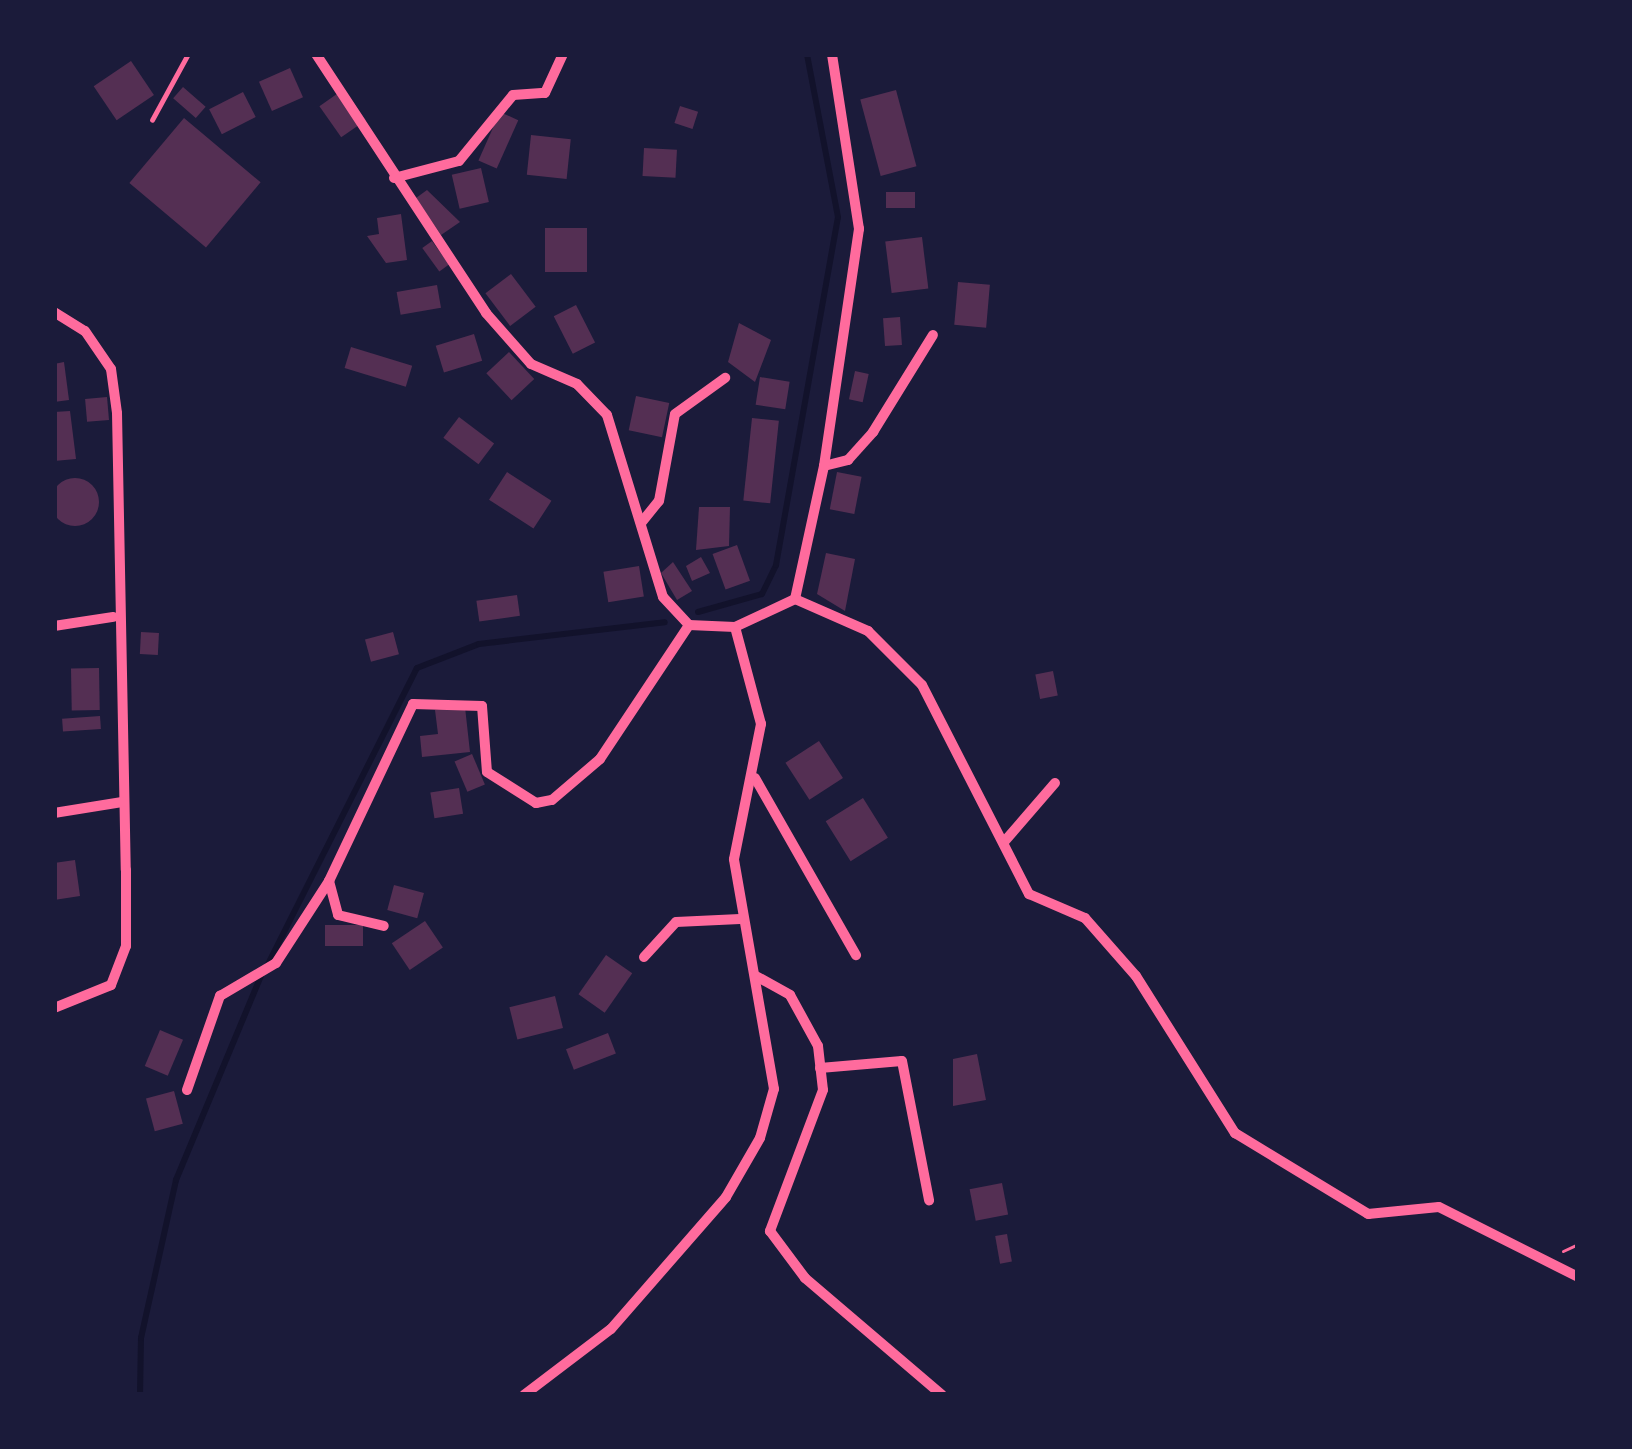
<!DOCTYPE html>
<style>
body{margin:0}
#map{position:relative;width:1632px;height:1449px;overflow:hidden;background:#1b1b3a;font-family:"Asap Condensed",sans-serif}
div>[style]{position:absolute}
.stream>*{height:6px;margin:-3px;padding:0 3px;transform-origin:3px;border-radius:3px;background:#12122b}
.building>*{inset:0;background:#542f53;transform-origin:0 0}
.round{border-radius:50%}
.path>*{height:3px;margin:-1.5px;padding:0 1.5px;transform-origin:1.5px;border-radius:1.5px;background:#ff6b9d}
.service>*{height:4.5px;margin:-2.25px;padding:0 2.25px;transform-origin:2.25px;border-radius:2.25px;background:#ff6b9d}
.minor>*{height:10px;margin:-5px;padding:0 5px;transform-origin:5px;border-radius:5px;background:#ff6b9d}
span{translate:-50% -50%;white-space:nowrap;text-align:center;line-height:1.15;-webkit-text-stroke:9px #1b1b3a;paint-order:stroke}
.frame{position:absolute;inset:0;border:57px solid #1b1b3a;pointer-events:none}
</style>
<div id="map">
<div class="stream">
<i style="left:698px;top:612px;width:66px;rotate:-15.7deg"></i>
<i style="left:762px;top:594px;width:32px;rotate:-64deg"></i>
<i style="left:776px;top:565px;width:353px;rotate:-79.9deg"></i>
<i style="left:838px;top:217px;width:166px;rotate:-100.8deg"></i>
<i style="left:268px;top:964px;width:331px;rotate:-63.3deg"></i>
<i style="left:417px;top:668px;width:66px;rotate:-21.2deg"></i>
<i style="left:479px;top:644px;width:187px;rotate:-6.7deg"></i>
<i style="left:140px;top:1395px;width:57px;rotate:-89deg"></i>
<i style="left:141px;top:1338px;width:162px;rotate:-77.5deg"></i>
<i style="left:176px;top:1180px;width:221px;rotate:-67.4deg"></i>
</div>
<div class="building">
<i style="left:131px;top:61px;width:41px;height:45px;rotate:56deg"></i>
<i style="left:290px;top:68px;width:32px;height:34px;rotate:66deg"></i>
<i style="left:183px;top:87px;width:30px;height:15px;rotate:41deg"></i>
<i style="left:344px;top:89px;width:38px;height:30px;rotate:55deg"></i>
<i style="left:896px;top:90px;width:79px;height:37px;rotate:75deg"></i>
<i style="left:243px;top:92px;width:28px;height:38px;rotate:63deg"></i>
<i style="left:680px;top:106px;width:19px;height:18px;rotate:18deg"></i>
<i style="left:500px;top:112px;width:20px;height:53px;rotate:24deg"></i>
<i style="left:184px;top:118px;width:100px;height:85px;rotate:40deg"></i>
<i style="left:531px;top:135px;width:40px;height:40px;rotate:6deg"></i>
<i style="left:644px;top:148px;width:33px;height:28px;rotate:3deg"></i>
<i style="left:481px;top:168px;width:35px;height:30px;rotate:77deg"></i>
<i style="clip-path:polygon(427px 190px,460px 222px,441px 235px,416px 198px)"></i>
<i style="left:915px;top:192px;width:16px;height:29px;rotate:90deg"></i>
<i style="clip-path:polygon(401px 214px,407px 260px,386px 263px,367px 236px,379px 234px,377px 218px)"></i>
<i style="left:545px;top:228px;width:42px;height:44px"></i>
<i style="left:922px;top:237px;width:52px;height:37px;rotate:83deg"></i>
<i style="left:432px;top:241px;width:29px;height:12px;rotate:54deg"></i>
<i style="left:511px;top:274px;width:41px;height:32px;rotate:53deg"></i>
<i style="left:958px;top:282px;width:32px;height:43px;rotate:5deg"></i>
<i style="left:437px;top:285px;width:23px;height:41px;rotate:80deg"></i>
<i style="left:576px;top:305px;width:42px;height:25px;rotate:63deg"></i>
<i style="left:900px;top:317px;width:28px;height:17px;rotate:86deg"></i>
<i style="clip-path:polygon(739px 323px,771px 340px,755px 382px,728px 362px)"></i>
<i style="left:474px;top:334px;width:28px;height:40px;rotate:73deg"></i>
<i style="left:351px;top:347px;width:64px;height:22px;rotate:17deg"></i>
<i style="left:509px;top:352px;width:37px;height:31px;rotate:47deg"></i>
<i style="clip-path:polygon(64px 362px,69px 400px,54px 402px,54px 364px)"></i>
<i style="left:855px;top:371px;width:14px;height:29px;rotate:12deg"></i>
<i style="left:760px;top:377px;width:30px;height:28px;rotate:9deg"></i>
<i style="left:636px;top:396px;width:34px;height:35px;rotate:12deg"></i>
<i style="left:107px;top:397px;width:23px;height:22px;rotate:85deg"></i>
<i style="clip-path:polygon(70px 411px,76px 459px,54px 461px,54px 412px)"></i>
<i style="left:459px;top:417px;width:44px;height:26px;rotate:37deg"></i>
<i style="left:752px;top:418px;width:27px;height:83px;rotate:6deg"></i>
<i style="left:507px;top:472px;width:53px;height:33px;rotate:33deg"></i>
<i style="left:837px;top:472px;width:25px;height:38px;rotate:11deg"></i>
<i class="round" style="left:51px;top:478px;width:48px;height:48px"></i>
<i style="clip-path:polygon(699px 507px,730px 507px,729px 546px,696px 550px)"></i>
<i style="left:737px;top:545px;width:38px;height:26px;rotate:70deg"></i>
<i style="clip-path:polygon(826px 553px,855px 559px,845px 611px,817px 594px)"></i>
<i style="clip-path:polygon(701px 557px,710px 573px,692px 581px,686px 566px)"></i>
<i style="clip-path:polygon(673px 562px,692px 591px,677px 600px,661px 573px)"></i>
<i style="left:639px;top:566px;width:31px;height:36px;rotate:81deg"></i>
<i style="left:517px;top:595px;width:21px;height:41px;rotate:82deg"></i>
<i style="left:141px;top:632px;width:18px;height:22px;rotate:3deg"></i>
<i style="left:393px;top:632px;width:23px;height:29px;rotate:75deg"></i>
<i style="left:99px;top:668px;width:42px;height:28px;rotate:89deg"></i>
<i style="left:1053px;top:671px;width:25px;height:18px;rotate:79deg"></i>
<i style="clip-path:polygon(465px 707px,470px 752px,422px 757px,420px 736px,438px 734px,435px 710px)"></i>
<i style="left:100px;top:716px;width:13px;height:38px;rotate:86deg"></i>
<i style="left:819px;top:741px;width:44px;height:40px;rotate:57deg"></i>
<i style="left:472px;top:754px;width:33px;height:19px;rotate:67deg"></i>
<i style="left:459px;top:788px;width:26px;height:29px;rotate:81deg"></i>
<i style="left:863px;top:798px;width:47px;height:44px;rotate:58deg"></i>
<i style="clip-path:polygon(75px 860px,80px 896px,54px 900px,54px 863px)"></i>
<i style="left:394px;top:885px;width:31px;height:26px;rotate:15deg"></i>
<i style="left:425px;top:921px;width:32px;height:40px;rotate:56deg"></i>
<i style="left:363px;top:925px;width:21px;height:38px;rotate:90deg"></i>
<i style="left:606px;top:955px;width:32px;height:48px;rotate:35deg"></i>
<i style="left:555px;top:996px;width:33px;height:47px;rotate:76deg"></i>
<i style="left:160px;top:1030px;width:25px;height:39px;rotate:23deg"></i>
<i style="left:608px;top:1033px;width:22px;height:45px;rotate:69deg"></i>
<i style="clip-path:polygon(977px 1054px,986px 1100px,953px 1106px,953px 1059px)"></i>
<i style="left:174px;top:1091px;width:34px;height:29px;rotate:75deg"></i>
<i style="left:1002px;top:1183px;width:32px;height:33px;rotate:79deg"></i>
<i style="left:1007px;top:1234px;width:28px;height:12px;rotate:80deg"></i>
</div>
<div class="path">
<i style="left:1563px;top:1251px;width:17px;rotate:-25deg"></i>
</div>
<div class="service">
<i style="left:152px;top:120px;width:75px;rotate:-61.4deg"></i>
</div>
<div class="minor">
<i style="left:316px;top:54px;width:310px;rotate:56.7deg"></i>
<i style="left:486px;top:313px;width:68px;rotate:48.6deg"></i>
<i style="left:531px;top:364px;width:50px;rotate:23.5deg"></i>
<i style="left:577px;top:384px;width:43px;rotate:45.9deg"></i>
<i style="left:607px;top:415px;width:190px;rotate:72.9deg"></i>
<i style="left:663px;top:597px;width:38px;rotate:47deg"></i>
<i style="left:689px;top:625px;width:46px;rotate:2.5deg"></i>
<i style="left:735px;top:627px;width:66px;rotate:-25deg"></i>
<i style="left:795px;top:599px;width:136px;rotate:-77.7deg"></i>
<i style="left:824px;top:466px;width:25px;rotate:-14deg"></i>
<i style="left:848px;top:460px;width:38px;rotate:-48deg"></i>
<i style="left:873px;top:432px;width:114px;rotate:-58.3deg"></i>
<i style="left:394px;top:178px;width:67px;rotate:-14.7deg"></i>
<i style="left:459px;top:161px;width:85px;rotate:-50.7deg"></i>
<i style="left:513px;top:95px;width:32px;rotate:-4deg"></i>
<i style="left:545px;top:93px;width:43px;rotate:-65.2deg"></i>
<i style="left:54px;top:312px;width:36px;rotate:32deg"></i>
<i style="left:85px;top:331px;width:46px;rotate:55.6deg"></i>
<i style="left:111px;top:369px;width:44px;rotate:82.2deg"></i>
<i style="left:117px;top:413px;width:457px;rotate:88.9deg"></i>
<i style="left:126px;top:870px;width:76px;rotate:90deg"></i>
<i style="left:126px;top:946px;width:42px;rotate:111deg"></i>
<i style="left:111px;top:985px;width:61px;rotate:158deg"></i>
<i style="left:824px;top:466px;width:240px;rotate:-81.6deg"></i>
<i style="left:859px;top:229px;width:177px;rotate:-98.8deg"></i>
<i style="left:641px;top:523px;width:28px;rotate:-51deg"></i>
<i style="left:659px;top:501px;width:88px;rotate:-79.6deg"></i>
<i style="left:675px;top:414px;width:62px;rotate:-35.8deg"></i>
<i style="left:795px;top:599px;width:80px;rotate:23.7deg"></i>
<i style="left:868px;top:631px;width:76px;rotate:45deg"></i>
<i style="left:922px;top:685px;width:235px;rotate:62.9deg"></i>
<i style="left:1029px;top:894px;width:61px;rotate:23.2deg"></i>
<i style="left:1085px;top:918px;width:77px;rotate:48.7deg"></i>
<i style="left:1136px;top:976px;width:186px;rotate:57.8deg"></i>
<i style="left:1235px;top:1133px;width:156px;rotate:31.3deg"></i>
<i style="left:1368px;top:1214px;width:71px;rotate:-5.6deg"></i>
<i style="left:1439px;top:1207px;width:156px;rotate:26.7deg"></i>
<i style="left:54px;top:626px;width:60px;rotate:-8.7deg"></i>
<i style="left:755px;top:778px;width:204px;rotate:60.3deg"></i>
<i style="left:54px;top:813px;width:69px;rotate:-9.2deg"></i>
<i style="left:1004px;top:842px;width:78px;rotate:-49.2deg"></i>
<i style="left:329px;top:881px;width:35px;rotate:75deg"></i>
<i style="left:338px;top:915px;width:47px;rotate:13.4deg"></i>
<i style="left:644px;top:957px;width:47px;rotate:-47.6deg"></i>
<i style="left:676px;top:922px;width:64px;rotate:-2.7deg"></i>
<i style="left:756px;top:976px;width:39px;rotate:29deg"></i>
<i style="left:790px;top:995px;width:58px;rotate:61.2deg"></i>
<i style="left:818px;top:1046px;width:44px;rotate:83.5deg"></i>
<i style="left:823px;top:1090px;width:151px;rotate:110.6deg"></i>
<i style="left:770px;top:1231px;width:59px;rotate:53.3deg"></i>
<i style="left:805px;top:1278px;width:180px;rotate:40.5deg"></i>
<i style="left:820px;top:1068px;width:82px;rotate:-4.9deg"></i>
<i style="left:902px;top:1061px;width:142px;rotate:79deg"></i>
<i style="left:187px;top:1090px;width:100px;rotate:-70.7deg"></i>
<i style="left:220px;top:996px;width:65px;rotate:-30.5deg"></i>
<i style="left:276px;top:963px;width:98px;rotate:-57.1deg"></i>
<i style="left:329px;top:881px;width:196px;rotate:-64.6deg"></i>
<i style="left:413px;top:704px;width:69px;rotate:1.7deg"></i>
<i style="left:482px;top:706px;width:66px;rotate:85.7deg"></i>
<i style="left:487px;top:772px;width:58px;rotate:32.3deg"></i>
<i style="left:536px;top:803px;width:16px;rotate:-11deg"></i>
<i style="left:552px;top:800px;width:63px;rotate:-40.5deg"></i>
<i style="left:600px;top:759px;width:161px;rotate:-56.4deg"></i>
<i style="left:524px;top:1395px;width:109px;rotate:-37.2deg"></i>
<i style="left:611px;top:1329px;width:175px;rotate:-48.9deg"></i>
<i style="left:726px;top:1197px;width:68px;rotate:-60deg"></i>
<i style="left:760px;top:1138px;width:51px;rotate:-74.1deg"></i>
<i style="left:774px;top:1089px;width:233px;rotate:-99.9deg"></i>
<i style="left:734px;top:859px;width:138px;rotate:-78.7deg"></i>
<i style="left:761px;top:724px;width:100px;rotate:-105deg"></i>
</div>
<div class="frame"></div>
</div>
